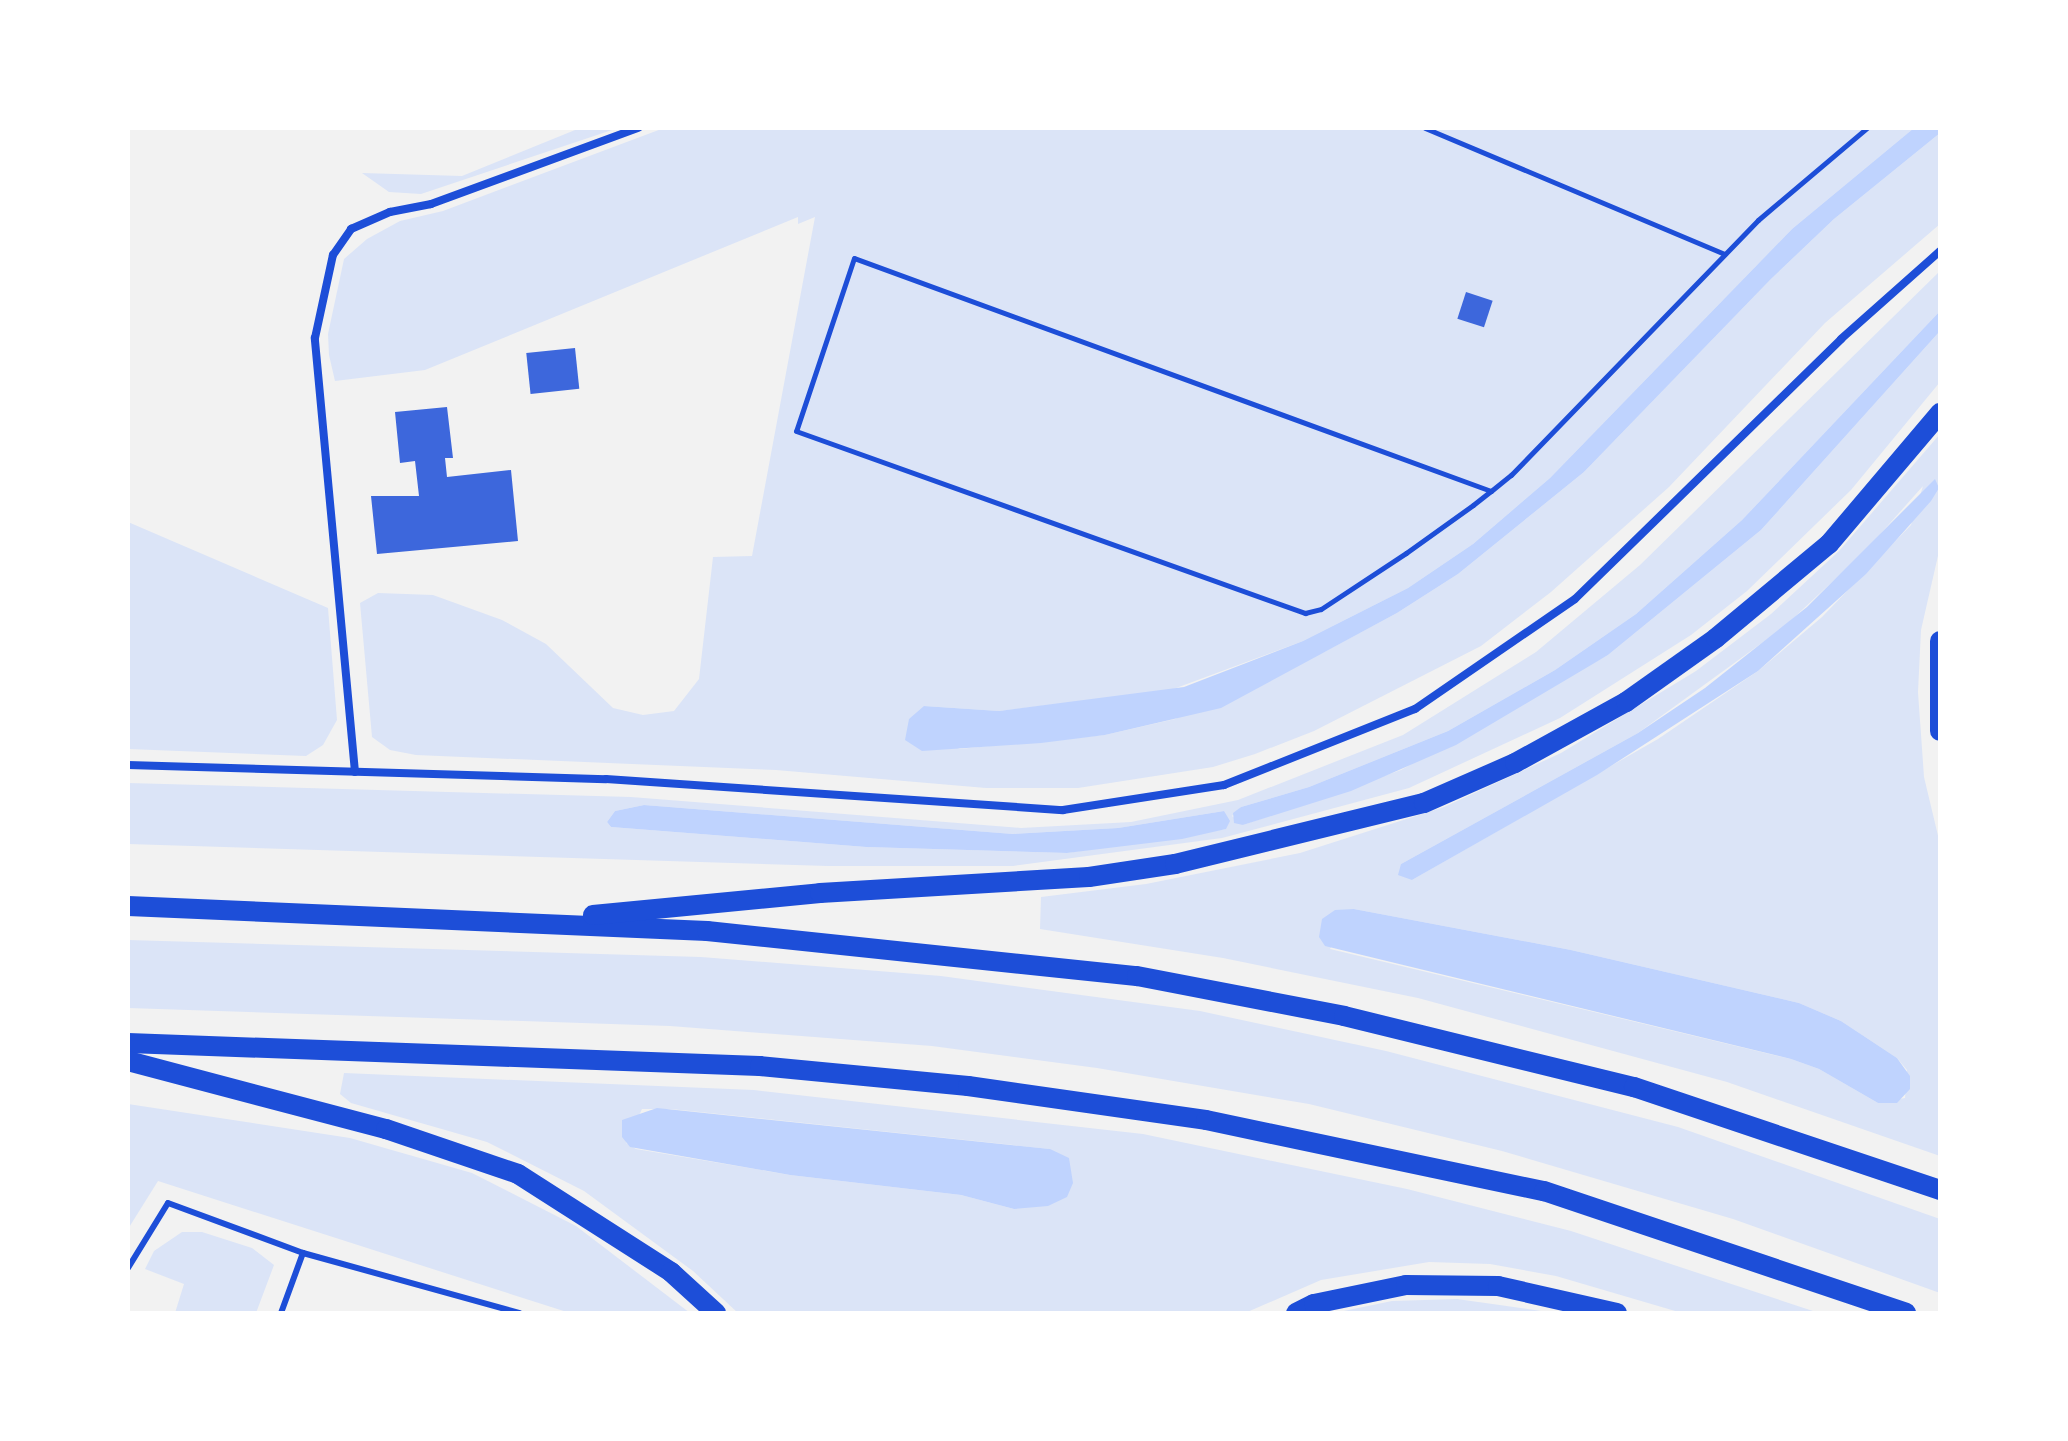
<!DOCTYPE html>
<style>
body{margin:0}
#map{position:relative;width:2068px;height:1441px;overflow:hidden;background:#f2f2f2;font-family:"Sofia Sans Condensed",sans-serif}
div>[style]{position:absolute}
.green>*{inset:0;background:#dbe4f7}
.water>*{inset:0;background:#bfd3fe}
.building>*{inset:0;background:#3d67dc;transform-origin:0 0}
.path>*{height:5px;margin:-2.5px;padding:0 2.5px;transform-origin:2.5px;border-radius:2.5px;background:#1d4ed8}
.service>*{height:6px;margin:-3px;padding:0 3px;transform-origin:3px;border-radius:3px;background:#1d4ed8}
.minor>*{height:8px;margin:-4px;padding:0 4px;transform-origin:4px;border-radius:4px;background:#1d4ed8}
.primary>*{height:20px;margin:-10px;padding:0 10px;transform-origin:10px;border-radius:10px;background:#1d4ed8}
span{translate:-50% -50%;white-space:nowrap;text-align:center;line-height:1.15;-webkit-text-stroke:6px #fff;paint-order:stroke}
.frame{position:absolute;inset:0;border:130px solid #fff;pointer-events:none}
</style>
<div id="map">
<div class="green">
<i style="clip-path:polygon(580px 128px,618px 128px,421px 194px,389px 192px,362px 173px,462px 176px)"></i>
<i style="clip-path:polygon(664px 128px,1914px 128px,1792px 229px,1550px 478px,1473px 544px,1408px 588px,1303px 641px,1168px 691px,999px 711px,924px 706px,959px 749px,1105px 735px,1175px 719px,1326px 651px,1397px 613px,1458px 574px,1584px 472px,1771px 279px,1834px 219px,1940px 133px,1940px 224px,1825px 323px,1669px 487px,1551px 592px,1481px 646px,1314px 731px,1255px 754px,1213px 767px,1078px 788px,986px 788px,776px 770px,416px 755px,390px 750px,372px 737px,360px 603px,378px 593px,433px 595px,502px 620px,546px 644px,613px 708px,643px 715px,674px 711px,699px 679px,713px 557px,752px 556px,815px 217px,798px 224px,798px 217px,425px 370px,335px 381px,329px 355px,328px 334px,344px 259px,367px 239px,400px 221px,443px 211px)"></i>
<i style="clip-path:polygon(evenodd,1940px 271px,1940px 311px,1742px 520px,1636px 614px,1555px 670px,1448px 731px,1309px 787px,1241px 807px,1232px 816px,1243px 825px,1401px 770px,1608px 655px,1761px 530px,1940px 331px,1940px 382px,1851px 490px,1747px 591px,1691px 635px,1560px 718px,1409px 788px,1222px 838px,1013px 866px,828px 866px,128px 844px,128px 783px,631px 797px,1021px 828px,1131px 822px,1238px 800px,1403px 735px,1536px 652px,1640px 565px,1940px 271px,644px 805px,1013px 834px,1118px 828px,1224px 811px,1226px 829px,1067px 853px,866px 847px,611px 827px,607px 822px,615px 811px,644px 805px)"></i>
<i style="clip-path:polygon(evenodd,1940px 434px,1940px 547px,1921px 630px,1918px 692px,1924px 777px,1940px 844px,1940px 1156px,1727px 1082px,1418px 998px,1223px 958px,1040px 929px,1041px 897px,1146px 884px,1300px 853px,1444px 807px,1561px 753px,1696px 671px,1771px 614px,1839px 551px,1940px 434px,1923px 486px,1911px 525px,1822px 617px,1758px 671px,1658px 739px,1412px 880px,1401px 864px,1638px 733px,1785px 626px,1866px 550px,1923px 486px,1940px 434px,1354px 909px,1571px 950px,1799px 1003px,1841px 1021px,1897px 1058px,1907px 1070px,1905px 1098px,1878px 1103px,1819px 1069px,1791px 1059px,1330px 949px,1354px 909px)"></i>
<i style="clip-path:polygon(128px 522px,328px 608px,337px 720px,323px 745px,306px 756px,128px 749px)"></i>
<i style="clip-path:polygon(128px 940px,701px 957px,941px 976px,1200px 1011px,1386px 1051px,1678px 1127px,1940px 1219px,1940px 1293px,1733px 1219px,1502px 1151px,1309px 1104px,1097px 1068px,932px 1046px,670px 1026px,128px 1008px)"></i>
<i style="clip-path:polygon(evenodd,344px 1073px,754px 1090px,1143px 1134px,1407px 1189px,1571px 1231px,1819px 1313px,1682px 1313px,1556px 1276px,1490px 1264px,1429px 1262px,1321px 1280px,1245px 1313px,738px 1313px,693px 1271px,584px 1191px,487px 1142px,351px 1103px,340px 1094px,344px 1073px,642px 1109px,671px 1109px,1050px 1149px,1014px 1209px,961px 1195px,790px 1175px,636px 1149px,626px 1143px,642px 1109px)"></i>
<i style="clip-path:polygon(128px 1104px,350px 1138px,472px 1173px,576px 1226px,690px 1313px,570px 1313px,158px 1181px,128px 1229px)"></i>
<i style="clip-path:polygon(182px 1232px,202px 1232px,252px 1248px,274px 1265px,256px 1313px,175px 1313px,184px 1284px,145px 1269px,154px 1251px)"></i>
<i style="clip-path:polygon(1457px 1299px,1555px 1313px,1334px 1313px,1392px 1301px)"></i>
</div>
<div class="water">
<i style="clip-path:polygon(1914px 128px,1940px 128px,1940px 133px,1834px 219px,1771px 279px,1584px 472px,1458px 574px,1397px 613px,1221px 708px,1105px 735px,1041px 743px,922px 751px,905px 740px,909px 719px,924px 706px,999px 711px,1184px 687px,1303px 641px,1408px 588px,1473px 544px,1550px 478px,1792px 229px)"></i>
<i style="clip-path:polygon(1940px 311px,1940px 331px,1761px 530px,1608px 655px,1456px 745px,1351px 791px,1243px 825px,1234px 823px,1233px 813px,1241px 807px,1309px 787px,1448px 731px,1555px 670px,1636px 614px,1742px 520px)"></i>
<i style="clip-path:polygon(1935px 479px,1939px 488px,1931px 501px,1866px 574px,1758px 671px,1597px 775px,1412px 880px,1398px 875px,1401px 864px,1638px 733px,1705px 688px,1807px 607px)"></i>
<i style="clip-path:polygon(644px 805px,1013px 834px,1118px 828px,1224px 811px,1230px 821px,1226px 829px,1182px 839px,1067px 853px,866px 847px,611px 827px,607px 822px,615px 811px)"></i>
<i style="clip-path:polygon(1354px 909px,1571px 950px,1799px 1003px,1841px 1021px,1897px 1058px,1910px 1076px,1910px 1089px,1897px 1103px,1878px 1103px,1819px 1069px,1791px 1059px,1325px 946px,1319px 937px,1322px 919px,1335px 910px)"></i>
<i style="clip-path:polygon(657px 1108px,1050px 1149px,1069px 1158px,1073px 1183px,1067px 1197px,1048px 1206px,1014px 1209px,961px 1195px,790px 1175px,630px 1147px,622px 1137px,622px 1120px)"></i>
</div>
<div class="building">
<i style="left:1466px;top:292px;width:28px;height:28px;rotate:18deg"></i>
<i style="left:575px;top:348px;width:41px;height:49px;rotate:84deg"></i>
<i style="clip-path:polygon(447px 407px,453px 458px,445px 458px,447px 477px,511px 470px,518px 541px,377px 554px,371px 496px,419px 496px,415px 461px,400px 463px,395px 412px)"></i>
</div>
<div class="path">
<i style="left:1425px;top:128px;width:325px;rotate:22.8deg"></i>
<i style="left:1491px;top:491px;width:678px;rotate:-159.91deg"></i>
<i style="left:854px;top:258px;width:182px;rotate:108.5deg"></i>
<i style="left:796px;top:431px;width:541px;rotate:19.68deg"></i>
<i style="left:1305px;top:613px;width:16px;rotate:-14deg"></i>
<i style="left:1321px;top:609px;width:102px;rotate:-33.4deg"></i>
<i style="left:1406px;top:553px;width:82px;rotate:-35.6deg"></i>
<i style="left:1473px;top:505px;width:23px;rotate:-38deg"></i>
<i style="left:1491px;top:491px;width:26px;rotate:-39deg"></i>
<i style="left:1511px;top:475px;width:355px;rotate:-45.9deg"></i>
<i style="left:1758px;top:220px;width:143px;rotate:-40.2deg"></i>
</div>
<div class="service">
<i style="left:128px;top:1268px;width:76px;rotate:-58.4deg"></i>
<i style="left:168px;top:1203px;width:144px;rotate:20.3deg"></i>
<i style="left:303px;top:1253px;width:225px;rotate:15.5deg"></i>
<i style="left:281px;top:1313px;width:64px;rotate:-69.9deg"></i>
</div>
<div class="minor">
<i style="left:128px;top:765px;width:478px;rotate:1.7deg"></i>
<i style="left:606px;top:779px;width:458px;rotate:3.9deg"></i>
<i style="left:1063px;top:810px;width:163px;rotate:-8.8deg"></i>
<i style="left:1224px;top:785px;width:206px;rotate:-21.7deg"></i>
<i style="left:1415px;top:709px;width:194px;rotate:-34.5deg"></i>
<i style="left:1575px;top:599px;width:372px;rotate:-44.3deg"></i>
<i style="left:1841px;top:339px;width:132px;rotate:-41.6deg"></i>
<i style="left:355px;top:772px;width:436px;rotate:-95.3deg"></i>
<i style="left:315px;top:338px;width:85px;rotate:-77.8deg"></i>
<i style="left:333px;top:255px;width:32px;rotate:-55deg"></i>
<i style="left:351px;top:229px;width:43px;rotate:-23.6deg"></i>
<i style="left:390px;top:212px;width:42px;rotate:-11deg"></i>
<i style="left:431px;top:204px;width:221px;rotate:-20.2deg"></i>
</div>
<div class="primary">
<i style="left:1940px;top:641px;width:90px;rotate:90deg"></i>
<i style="left:128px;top:906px;width:580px;rotate:2.47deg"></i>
<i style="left:707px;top:931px;width:432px;rotate:6deg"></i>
<i style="left:1137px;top:976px;width:211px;rotate:10.9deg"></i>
<i style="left:1344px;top:1016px;width:299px;rotate:13.8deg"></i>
<i style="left:1634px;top:1087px;width:323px;rotate:18.6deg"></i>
<i style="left:593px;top:915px;width:228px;rotate:-5.5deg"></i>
<i style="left:820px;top:893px;width:269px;rotate:-3.4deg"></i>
<i style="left:1089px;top:877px;width:87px;rotate:-8.6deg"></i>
<i style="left:1175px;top:864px;width:256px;rotate:-13.8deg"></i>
<i style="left:1424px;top:803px;width:99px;rotate:-23.7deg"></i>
<i style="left:1515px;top:763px;width:127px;rotate:-28.8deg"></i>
<i style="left:1626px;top:702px;width:110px;rotate:-35.4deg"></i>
<i style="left:1716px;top:638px;width:147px;rotate:-39.8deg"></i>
<i style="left:1829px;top:544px;width:172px;rotate:-49.7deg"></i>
<i style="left:128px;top:1043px;width:632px;rotate:2.08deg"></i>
<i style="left:760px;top:1066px;width:209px;rotate:5.5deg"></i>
<i style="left:968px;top:1086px;width:240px;rotate:8.1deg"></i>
<i style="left:1206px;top:1120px;width:345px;rotate:11.9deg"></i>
<i style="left:1544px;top:1191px;width:382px;rotate:18.6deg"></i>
<i style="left:128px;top:1061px;width:267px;rotate:14.8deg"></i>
<i style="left:386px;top:1129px;width:139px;rotate:18.8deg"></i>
<i style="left:518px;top:1174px;width:182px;rotate:32.6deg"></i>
<i style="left:671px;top:1272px;width:61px;rotate:42.3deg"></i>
<i style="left:1296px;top:1313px;width:20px;rotate:-27deg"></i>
<i style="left:1314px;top:1304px;width:94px;rotate:-11.7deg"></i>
<i style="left:1406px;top:1285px;width:92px;rotate:0.6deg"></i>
<i style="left:1498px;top:1286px;width:122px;rotate:12.8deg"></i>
</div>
<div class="frame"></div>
</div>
